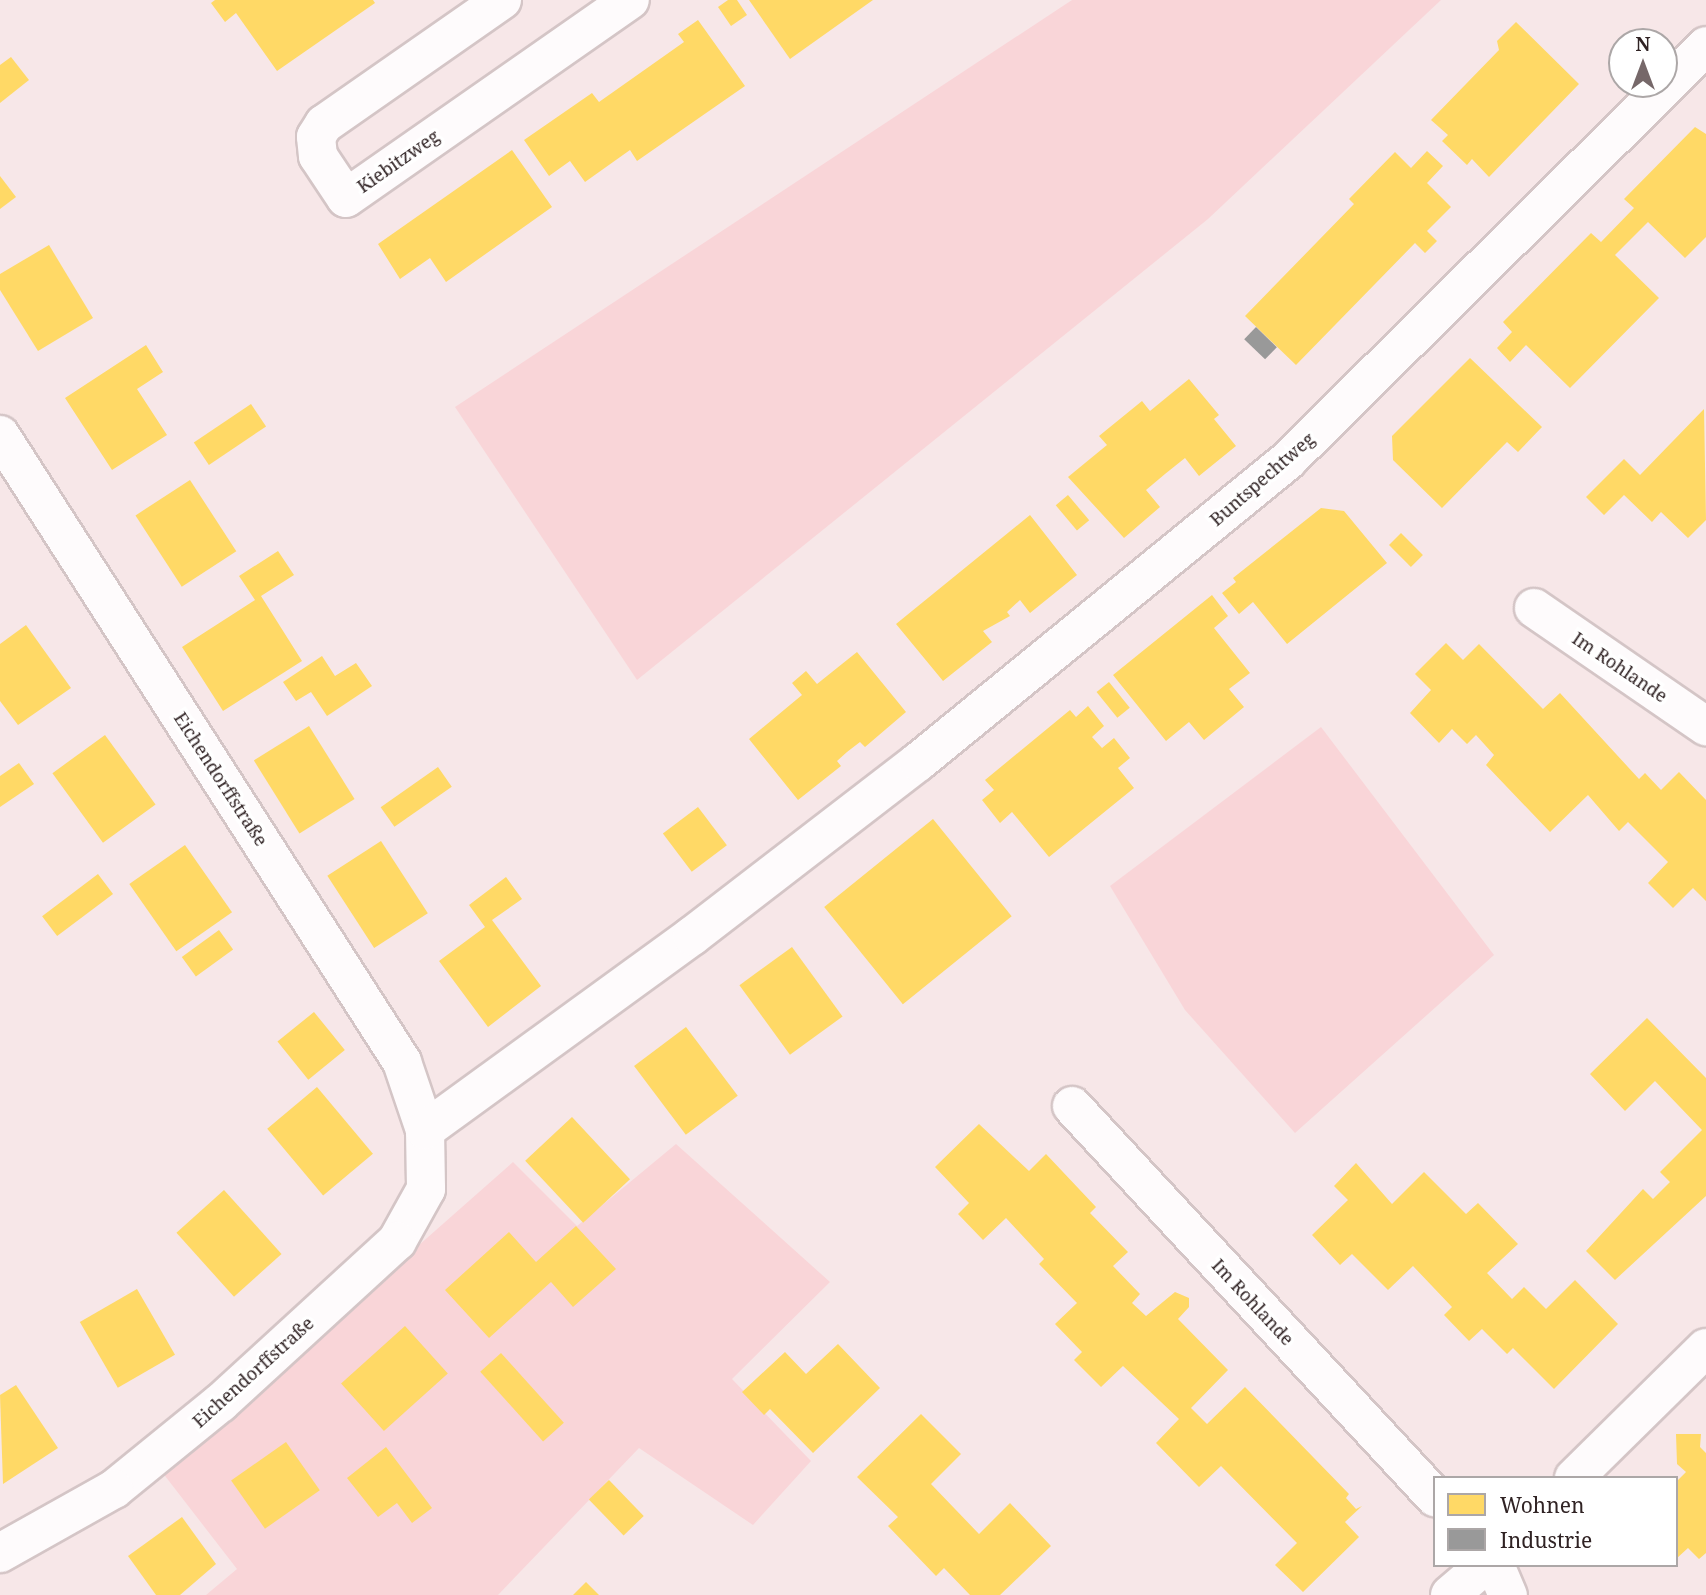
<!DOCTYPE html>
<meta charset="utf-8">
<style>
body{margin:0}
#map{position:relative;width:1706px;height:1595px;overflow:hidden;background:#f7e7e8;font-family:"Noto Serif",serif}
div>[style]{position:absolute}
.green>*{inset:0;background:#f9d5d8}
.homes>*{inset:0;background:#ffd966;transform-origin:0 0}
.industry>*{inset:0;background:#999;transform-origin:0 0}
.roads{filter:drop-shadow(2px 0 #d4c5c6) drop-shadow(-2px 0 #d4c5c6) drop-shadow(0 2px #d4c5c6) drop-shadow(0 -2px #d4c5c6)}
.street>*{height:38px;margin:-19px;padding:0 19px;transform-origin:19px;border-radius:19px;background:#fefbfc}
span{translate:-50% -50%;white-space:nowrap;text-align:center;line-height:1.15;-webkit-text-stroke:7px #fff;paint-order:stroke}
.street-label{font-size:18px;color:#302324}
.legend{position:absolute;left:1433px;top:1476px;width:245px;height:91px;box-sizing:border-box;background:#fff;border:2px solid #aca7a7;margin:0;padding:9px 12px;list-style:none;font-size:21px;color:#302324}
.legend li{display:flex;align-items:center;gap:14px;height:35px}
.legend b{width:35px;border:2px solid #aca7a7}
.north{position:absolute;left:1608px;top:28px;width:70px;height:70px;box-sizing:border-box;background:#fff;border:2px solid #aca7a7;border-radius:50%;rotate:0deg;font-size:19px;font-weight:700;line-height:28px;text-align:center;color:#302324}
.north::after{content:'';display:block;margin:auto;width:24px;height:32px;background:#766869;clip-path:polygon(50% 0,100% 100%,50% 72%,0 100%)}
</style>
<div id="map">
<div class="green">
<i style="clip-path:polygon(1072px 0,1441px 0,1208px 219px,637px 680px,455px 407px)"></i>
<i style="clip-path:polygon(1321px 727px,1494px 955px,1295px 1133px,1185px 1010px,1110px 886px)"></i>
<i style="clip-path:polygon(676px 1144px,830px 1282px,732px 1379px,811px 1461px,753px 1525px,639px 1448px,498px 1595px,206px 1595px,237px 1569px,162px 1472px,513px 1162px,577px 1226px)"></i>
</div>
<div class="homes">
<i style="clip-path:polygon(215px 0,373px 0,375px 3px,277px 71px,236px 13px,225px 22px,211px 3px)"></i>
<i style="clip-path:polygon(728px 0,737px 0,747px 15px,731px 26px,718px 7px)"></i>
<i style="clip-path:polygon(749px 0,873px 0,790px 59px)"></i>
<i style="clip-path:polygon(698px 20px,745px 86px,637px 161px,630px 150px,585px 182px,570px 161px,549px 176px,524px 140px,592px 93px,599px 102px,684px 42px,678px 34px)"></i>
<i style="clip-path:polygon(1516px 22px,1579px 84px,1489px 177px,1472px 159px,1467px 165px,1442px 141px,1448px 135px,1431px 120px,1499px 50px,1497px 41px)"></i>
<i style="clip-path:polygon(11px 57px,29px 80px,0 103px,0 65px)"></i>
<i style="clip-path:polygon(1695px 127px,1706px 134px,1706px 237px,1685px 258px,1648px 222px,1615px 255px,1659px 298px,1570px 388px,1526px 345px,1510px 362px,1497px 348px,1512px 332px,1503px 322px,1591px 233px,1601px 242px,1634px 208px,1624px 199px)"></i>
<i style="clip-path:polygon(512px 150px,552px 207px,446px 282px,430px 258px,400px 279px,378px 244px)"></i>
<i style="clip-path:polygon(1427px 151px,1443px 166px,1427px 183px,1451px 207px,1427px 231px,1437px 241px,1425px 253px,1415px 243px,1296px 365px,1245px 316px,1354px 204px,1349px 199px,1395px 152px,1411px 168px)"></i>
<i style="clip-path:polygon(0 176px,16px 197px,0 209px)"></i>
<i style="clip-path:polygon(49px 245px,93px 318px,38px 351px,0 290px,0 274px)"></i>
<i style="clip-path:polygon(146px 345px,163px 372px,137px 389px,167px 435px,112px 470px,65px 398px)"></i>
<i style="clip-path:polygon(1470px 358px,1542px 427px,1518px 452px,1507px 442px,1442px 508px,1393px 460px,1392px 436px)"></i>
<i style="clip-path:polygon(1189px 379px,1219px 415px,1214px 419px,1236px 446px,1199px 476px,1185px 458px,1165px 474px,1146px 490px,1160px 507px,1124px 538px,1068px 477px,1107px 445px,1099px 436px,1142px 401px,1150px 411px)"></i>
<i style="left:251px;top:404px;width:27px;height:69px;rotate:56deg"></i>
<i style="clip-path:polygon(1704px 409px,1706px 520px,1688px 538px,1661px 512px,1652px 522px,1624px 495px,1604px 515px,1586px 497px,1624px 459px,1640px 475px)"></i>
<i style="left:190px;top:480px;width:85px;height:65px;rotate:57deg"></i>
<i style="left:1068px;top:495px;width:33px;height:16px;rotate:50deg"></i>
<i style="clip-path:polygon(1321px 508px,1344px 511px,1387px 563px,1287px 644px,1253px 602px,1239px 614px,1222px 593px,1236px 582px,1233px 578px)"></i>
<i style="clip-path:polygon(1030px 515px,1077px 575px,1030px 613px,1020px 600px,1007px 612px,1010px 616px,983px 631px,992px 642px,943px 681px,896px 624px)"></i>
<i style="left:1401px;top:533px;width:31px;height:17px;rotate:45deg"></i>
<i style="clip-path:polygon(278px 551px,294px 575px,261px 596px,302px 661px,223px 711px,182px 647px,255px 600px,239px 576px)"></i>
<i style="clip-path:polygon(1212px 595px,1228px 616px,1214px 628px,1250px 673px,1229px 689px,1244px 707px,1204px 740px,1189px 722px,1166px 741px,1113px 675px)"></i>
<i style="clip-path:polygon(26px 625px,71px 688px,18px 725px,0 701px,0 644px)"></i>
<i style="clip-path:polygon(1446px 643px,1463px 660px,1479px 644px,1543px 709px,1560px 693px,1639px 779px,1645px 773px,1661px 790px,1679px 772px,1706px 800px,1706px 901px,1693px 888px,1673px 908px,1648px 883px,1668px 862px,1628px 822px,1619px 831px,1588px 795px,1550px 832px,1486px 765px,1494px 755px,1476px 735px,1467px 744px,1452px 729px,1439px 743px,1410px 713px,1431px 690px,1415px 674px)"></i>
<i style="clip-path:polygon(857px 652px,906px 712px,865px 747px,860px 742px,847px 752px,837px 761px,841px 766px,798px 800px,749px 739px,802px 695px,792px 683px,806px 671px,817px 684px)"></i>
<i style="clip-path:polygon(322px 656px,335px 676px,356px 663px,372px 686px,327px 716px,311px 692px,296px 701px,283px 682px)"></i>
<i style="left:1109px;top:682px;width:33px;height:16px;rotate:51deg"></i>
<i style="clip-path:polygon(1088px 706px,1104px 726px,1092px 737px,1102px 748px,1114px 738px,1130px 758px,1118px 768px,1134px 788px,1049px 857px,1012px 812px,1000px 823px,982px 800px,994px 790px,985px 780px,1070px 710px,1076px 717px)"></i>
<i style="left:309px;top:726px;width:86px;height:65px;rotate:58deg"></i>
<i style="left:105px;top:735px;width:86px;height:65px;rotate:54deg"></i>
<i style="clip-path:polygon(19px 763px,34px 784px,0 807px,0 776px)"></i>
<i style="left:438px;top:767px;width:24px;height:70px;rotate:55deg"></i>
<i style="left:698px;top:807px;width:48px;height:44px;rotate:53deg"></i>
<i style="left:933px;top:819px;width:125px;height:140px;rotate:51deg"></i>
<i style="left:381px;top:841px;width:86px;height:64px;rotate:57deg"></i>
<i style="left:185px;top:845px;width:82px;height:68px;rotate:55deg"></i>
<i style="left:98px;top:874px;width:25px;height:70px;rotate:53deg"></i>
<i style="clip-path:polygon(506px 877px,522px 899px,492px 920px,541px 986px,488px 1027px,439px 961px,485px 927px,469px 905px)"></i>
<i style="left:219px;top:930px;width:24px;height:46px;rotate:54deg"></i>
<i style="left:792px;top:947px;width:86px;height:65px;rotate:54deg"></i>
<i style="left:314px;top:1012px;width:49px;height:47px;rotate:51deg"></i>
<i style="clip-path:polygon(1647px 1018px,1706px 1078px,1706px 1196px,1615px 1280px,1586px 1251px,1643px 1189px,1653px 1199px,1670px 1182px,1660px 1172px,1702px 1130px,1655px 1081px,1625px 1111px,1590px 1074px)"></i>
<i style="left:686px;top:1027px;width:86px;height:65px;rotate:53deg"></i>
<i style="left:317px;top:1087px;width:87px;height:65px;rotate:50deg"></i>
<i style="left:572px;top:1117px;width:85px;height:64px;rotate:47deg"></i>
<i style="clip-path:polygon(979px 1124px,1029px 1171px,1046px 1154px,1096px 1207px,1090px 1213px,1128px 1252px,1113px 1266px,1140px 1294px,1132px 1303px,1146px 1316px,1175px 1292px,1189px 1298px,1189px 1307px,1178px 1319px,1228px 1370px,1191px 1408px,1207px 1424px,1245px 1387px,1349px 1494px,1346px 1498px,1356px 1509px,1362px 1506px,1345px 1522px,1359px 1537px,1303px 1592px,1275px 1565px,1297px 1543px,1221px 1466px,1199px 1487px,1156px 1443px,1179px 1419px,1123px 1366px,1101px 1387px,1074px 1360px,1082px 1352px,1055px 1324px,1077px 1303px,1039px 1264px,1044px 1259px,1006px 1218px,983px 1240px,958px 1214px,969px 1203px,935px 1167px)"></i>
<i style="clip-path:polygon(1356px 1163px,1392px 1204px,1424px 1172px,1466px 1214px,1478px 1203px,1518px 1244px,1487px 1273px,1512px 1299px,1524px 1287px,1546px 1309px,1575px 1280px,1618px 1324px,1554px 1389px,1513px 1348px,1507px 1354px,1482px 1329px,1469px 1341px,1444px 1315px,1452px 1307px,1413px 1266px,1388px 1290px,1352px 1254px,1340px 1265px,1312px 1235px,1348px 1200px,1334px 1186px)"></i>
<i style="left:224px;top:1190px;width:86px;height:64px;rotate:48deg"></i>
<i style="clip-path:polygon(576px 1226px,616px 1269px,573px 1307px,551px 1282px,489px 1338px,445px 1290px,509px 1232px,536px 1262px)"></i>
<i style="left:137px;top:1289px;width:76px;height:66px;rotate:60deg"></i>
<i style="left:405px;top:1326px;width:64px;height:86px;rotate:48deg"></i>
<i style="clip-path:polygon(838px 1344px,880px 1388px,813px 1453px,770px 1409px,764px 1415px,742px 1392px,785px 1352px,806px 1374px)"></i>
<i style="left:501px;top:1353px;width:94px;height:28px;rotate:48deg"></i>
<i style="clip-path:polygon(16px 1385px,58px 1448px,3px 1484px,0 1395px)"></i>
<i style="clip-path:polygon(921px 1414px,961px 1454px,931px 1484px,979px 1534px,1010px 1503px,1051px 1546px,1000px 1595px,970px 1595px,944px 1568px,936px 1576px,888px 1526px,898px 1517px,857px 1477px)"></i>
<i style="clip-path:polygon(1676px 1434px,1701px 1434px,1700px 1447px,1706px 1453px,1706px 1553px,1699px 1559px,1688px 1548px,1676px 1559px,1676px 1482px,1686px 1472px,1677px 1464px)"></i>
<i style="left:286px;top:1442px;width:59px;height:67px;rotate:55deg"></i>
<i style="clip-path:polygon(386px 1447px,432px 1508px,412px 1523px,397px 1503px,378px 1517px,347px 1478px)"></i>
<i style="left:609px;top:1480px;width:50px;height:28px;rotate:46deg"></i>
<i style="clip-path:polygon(182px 1517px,216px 1564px,180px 1595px,156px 1595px,128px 1556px)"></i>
<i style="clip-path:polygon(586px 1582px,599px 1595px,573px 1595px)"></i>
</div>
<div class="industry">
<i style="left:1256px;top:327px;width:29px;height:17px;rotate:44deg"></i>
</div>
<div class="roads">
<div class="street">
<i style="left:502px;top:0;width:217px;rotate:145.1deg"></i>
<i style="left:324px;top:124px;width:15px;rotate:122deg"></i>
<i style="left:316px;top:137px;width:19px;rotate:84deg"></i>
<i style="left:318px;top:156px;width:50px;rotate:56.3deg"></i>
<i style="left:346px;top:198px;width:346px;rotate:-34.9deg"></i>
<i style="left:0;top:435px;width:745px;rotate:57.33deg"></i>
<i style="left:402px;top:1062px;width:72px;rotate:71.3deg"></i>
<i style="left:425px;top:1130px;width:59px;rotate:89deg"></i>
<i style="left:426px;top:1189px;width:60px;rotate:119.1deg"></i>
<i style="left:397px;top:1241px;width:240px;rotate:137.5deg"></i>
<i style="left:220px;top:1403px;width:136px;rotate:140.9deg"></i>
<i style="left:114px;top:1489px;width:131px;rotate:150.7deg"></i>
<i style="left:1534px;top:608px;width:209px;rotate:34.5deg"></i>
<i style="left:1072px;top:1106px;width:534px;rotate:47.13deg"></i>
<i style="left:425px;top:1130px;width:330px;rotate:-36deg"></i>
<i style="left:692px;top:936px;width:285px;rotate:-37.6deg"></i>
<i style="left:918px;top:762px;width:478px;rotate:-39.2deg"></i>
<i style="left:1288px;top:460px;width:588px;rotate:-44.72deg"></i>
<i style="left:1574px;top:1478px;width:185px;rotate:-44.6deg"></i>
<i style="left:1495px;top:1565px;width:33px;rotate:67deg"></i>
<i style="left:1450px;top:1595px;width:46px;rotate:-40.6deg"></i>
</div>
</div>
<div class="street-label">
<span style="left:398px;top:161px;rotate:-35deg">Kiebitzweg</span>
<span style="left:1262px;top:479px;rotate:-41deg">Buntspechtweg</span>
<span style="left:1620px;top:667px;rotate:34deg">Im Rohlande</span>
<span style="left:221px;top:779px;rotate:57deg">Eichendorffstraße</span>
<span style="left:1253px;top:1302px;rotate:47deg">Im Rohlande</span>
<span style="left:253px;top:1372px;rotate:-42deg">Eichendorffstraße</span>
</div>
<ul class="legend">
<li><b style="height:19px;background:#ffd966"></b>Wohnen</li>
<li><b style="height:19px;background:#999"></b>Industrie</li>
</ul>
<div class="north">N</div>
</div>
